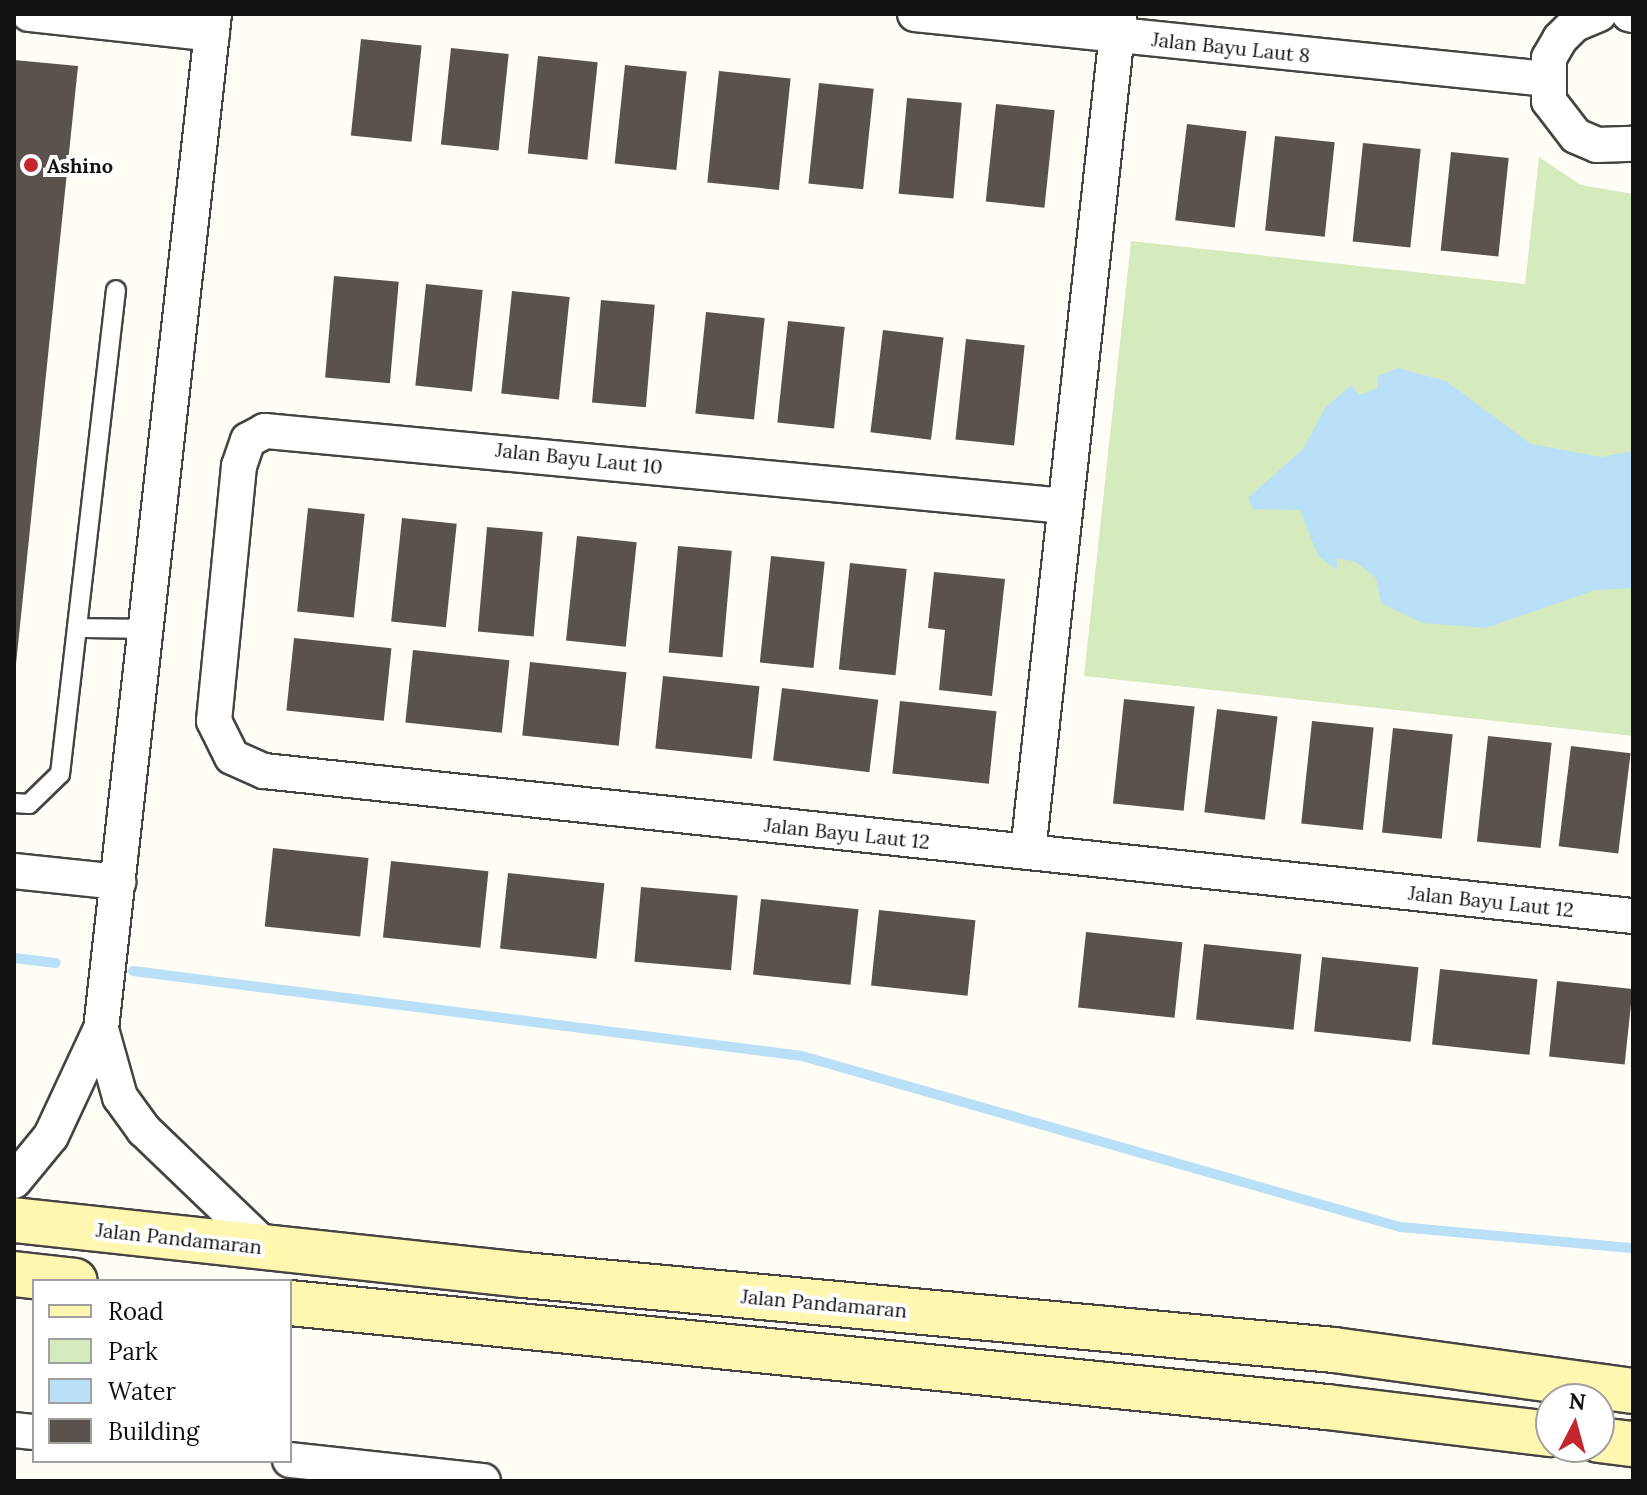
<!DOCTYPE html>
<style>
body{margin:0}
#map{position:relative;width:1647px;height:1495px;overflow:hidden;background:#fffdf5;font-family:Lora,serif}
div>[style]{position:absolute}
.green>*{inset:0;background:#d5ebbd}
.water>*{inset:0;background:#b9e0f7}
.stream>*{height:10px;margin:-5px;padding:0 5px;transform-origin:5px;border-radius:5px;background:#b9e0f7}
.building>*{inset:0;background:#5a524d;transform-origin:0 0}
.roads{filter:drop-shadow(2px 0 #444) drop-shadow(-2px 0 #444) drop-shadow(0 2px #444) drop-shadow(0 -2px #444)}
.lane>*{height:18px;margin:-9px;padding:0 9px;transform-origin:9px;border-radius:9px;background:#fff}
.street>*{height:34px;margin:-17px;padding:0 17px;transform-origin:17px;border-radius:17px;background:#fff}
.secondary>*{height:44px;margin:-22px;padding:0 22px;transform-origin:22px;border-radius:22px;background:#fff6b0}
.dots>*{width:22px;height:22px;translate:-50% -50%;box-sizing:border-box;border:4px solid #fff;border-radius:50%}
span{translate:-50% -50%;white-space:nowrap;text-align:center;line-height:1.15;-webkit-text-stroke:8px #fff;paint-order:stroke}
.street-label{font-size:20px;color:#111}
.poi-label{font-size:20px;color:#111;font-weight:700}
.left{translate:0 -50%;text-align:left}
.frame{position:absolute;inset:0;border:16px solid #111;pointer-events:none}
.legend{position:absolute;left:32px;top:1279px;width:260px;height:184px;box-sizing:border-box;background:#fff;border:2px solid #a0a0a0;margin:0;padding:10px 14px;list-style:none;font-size:24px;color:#111}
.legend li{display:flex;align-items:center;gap:16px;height:40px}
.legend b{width:40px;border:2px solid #a0a0a0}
.north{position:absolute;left:1535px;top:1383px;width:80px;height:80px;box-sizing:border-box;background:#fff;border:2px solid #a0a0a0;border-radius:50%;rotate:6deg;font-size:22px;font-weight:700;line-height:32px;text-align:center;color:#111}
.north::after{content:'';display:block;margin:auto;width:28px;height:36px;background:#c4262e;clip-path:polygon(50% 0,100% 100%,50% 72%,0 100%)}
</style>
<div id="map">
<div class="green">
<i style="clip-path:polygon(1539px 157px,1581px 185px,1633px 194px,1633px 736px,1084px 676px,1131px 241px,1525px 284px)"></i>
</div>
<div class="water">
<i style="clip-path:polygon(1398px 368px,1446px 381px,1531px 444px,1601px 457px,1633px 451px,1633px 588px,1595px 590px,1486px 628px,1422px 623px,1381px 603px,1376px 578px,1356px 562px,1337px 558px,1337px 570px,1318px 556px,1300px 510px,1253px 509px,1248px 498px,1303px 449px,1325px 408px,1351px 385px,1360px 395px,1377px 388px,1378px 376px)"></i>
</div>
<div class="stream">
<i style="left:14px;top:958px;width:42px;rotate:6.8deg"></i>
<i style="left:133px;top:971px;width:674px;rotate:7.24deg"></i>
<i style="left:802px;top:1056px;width:622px;rotate:15.96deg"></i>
<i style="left:1400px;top:1227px;width:234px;rotate:5.2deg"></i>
</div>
<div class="building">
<i style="left:361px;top:39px;width:61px;height:97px;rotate:6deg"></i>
<i style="left:451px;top:48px;width:58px;height:97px;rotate:6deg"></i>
<i style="left:538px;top:56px;width:60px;height:98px;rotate:6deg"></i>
<i style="clip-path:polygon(14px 60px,78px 66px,16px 664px,14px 664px)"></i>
<i style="left:625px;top:65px;width:62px;height:99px;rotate:6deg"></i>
<i style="left:719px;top:71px;width:72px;height:112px;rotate:6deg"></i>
<i style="left:819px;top:83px;width:55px;height:101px;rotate:6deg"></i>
<i style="left:907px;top:98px;width:55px;height:96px;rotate:5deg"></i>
<i style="left:996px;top:104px;width:59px;height:98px;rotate:6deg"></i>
<i style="left:1187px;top:124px;width:60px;height:97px;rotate:7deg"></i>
<i style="left:1275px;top:136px;width:60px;height:95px;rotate:6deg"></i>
<i style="left:1363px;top:143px;width:58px;height:99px;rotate:6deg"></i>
<i style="left:1451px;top:152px;width:58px;height:99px;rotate:6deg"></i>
<i style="left:334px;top:276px;width:65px;height:102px;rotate:5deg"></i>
<i style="left:426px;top:284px;width:57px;height:102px;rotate:6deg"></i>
<i style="left:512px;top:291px;width:58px;height:103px;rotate:6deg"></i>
<i style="left:601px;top:300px;width:54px;height:103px;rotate:5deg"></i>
<i style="left:706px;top:312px;width:59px;height:102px;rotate:6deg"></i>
<i style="left:788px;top:321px;width:57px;height:102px;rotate:6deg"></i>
<i style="left:883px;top:330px;width:61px;height:103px;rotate:7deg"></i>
<i style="left:966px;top:339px;width:59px;height:101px;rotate:6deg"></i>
<i style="left:308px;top:508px;width:57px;height:104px;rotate:6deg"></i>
<i style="left:402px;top:518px;width:55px;height:104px;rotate:6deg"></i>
<i style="left:487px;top:527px;width:56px;height:105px;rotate:5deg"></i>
<i style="left:577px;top:536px;width:60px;height:105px;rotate:6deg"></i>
<i style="left:678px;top:546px;width:54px;height:107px;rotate:5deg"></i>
<i style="left:771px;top:556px;width:54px;height:107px;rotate:6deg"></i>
<i style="left:850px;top:563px;width:57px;height:107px;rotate:6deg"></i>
<i style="clip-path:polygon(934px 572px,1005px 579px,992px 696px,939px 690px,945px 630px,928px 628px)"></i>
<i style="left:294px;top:638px;width:98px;height:73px;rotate:6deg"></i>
<i style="left:413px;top:650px;width:97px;height:73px;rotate:6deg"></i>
<i style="left:530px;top:662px;width:97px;height:74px;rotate:6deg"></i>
<i style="left:663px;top:676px;width:97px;height:73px;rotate:6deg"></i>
<i style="left:782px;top:688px;width:97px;height:73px;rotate:7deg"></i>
<i style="left:1124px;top:699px;width:71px;height:105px;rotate:6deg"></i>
<i style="left:900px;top:701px;width:97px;height:73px;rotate:6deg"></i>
<i style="left:1217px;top:709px;width:61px;height:104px;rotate:7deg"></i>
<i style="left:1312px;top:721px;width:62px;height:103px;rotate:6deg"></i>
<i style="left:1393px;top:728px;width:60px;height:105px;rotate:6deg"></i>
<i style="left:1488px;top:736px;width:64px;height:106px;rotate:6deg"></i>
<i style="left:1571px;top:746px;width:60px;height:101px;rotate:7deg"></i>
<i style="left:273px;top:848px;width:96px;height:79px;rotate:6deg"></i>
<i style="left:391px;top:861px;width:98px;height:77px;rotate:6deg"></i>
<i style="left:508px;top:873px;width:97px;height:76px;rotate:6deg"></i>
<i style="left:641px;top:887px;width:97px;height:75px;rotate:5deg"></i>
<i style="left:761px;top:899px;width:98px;height:76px;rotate:6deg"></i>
<i style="left:879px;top:910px;width:97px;height:76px;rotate:6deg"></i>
<i style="left:1086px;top:932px;width:97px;height:76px;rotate:6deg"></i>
<i style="left:1204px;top:944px;width:98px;height:76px;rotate:6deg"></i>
<i style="left:1322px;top:957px;width:97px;height:75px;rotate:6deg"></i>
<i style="left:1440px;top:969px;width:98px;height:76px;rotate:6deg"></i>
<i style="left:1557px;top:981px;width:76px;height:76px;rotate:6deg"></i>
</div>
<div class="roads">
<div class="lane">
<i style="left:77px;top:628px;width:68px;rotate:0.8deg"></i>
<i style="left:14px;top:803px;width:15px;rotate:4deg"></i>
<i style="left:29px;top:804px;width:43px;rotate:-44.1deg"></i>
<i style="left:60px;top:774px;width:487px;rotate:-83.4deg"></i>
</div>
<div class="street">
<i style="left:29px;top:14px;width:184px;rotate:6.2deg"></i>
<i style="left:915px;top:14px;width:634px;rotate:5.88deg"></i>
<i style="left:1599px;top:14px;width:26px;rotate:157deg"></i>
<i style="left:1575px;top:24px;width:21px;rotate:135deg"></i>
<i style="left:1560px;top:39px;width:22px;rotate:120deg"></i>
<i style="left:1549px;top:58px;width:43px;rotate:90deg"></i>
<i style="left:1549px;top:101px;width:44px;rotate:52.4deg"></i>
<i style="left:1576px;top:136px;width:23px;rotate:23deg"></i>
<i style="left:1597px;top:145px;width:36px;rotate:-2deg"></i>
<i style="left:1629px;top:14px;width:4px;rotate:14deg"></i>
<i style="left:1065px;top:506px;width:804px;rotate:-174.64deg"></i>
<i style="left:265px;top:431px;width:19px;rotate:152deg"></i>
<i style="left:248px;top:440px;width:28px;rotate:109deg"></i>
<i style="left:239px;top:466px;width:256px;rotate:95.6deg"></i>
<i style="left:214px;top:721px;width:40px;rotate:63.4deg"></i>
<i style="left:232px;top:757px;width:35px;rotate:24deg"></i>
<i style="left:264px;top:771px;width:1377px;rotate:6.05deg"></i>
<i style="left:1028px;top:852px;width:843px;rotate:-83.8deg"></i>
<i style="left:14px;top:871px;width:105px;rotate:6deg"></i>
<i style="left:101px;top:1029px;width:71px;rotate:74.4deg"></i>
<i style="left:120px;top:1097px;width:41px;rotate:54deg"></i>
<i style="left:144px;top:1130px;width:170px;rotate:43.8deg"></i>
<i style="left:14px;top:1181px;width:58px;rotate:-50.6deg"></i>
<i style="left:51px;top:1136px;width:118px;rotate:-65deg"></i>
<i style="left:101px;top:1029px;width:1021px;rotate:-83.65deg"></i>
<i style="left:14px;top:1430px;width:20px;rotate:6deg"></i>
<i style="left:290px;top:1460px;width:194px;rotate:6.2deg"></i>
</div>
<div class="secondary">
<i style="left:14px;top:1220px;width:513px;rotate:6.16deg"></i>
<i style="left:524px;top:1275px;width:813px;rotate:5.29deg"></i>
<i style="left:1334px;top:1350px;width:302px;rotate:7.8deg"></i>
<i style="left:14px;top:1274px;width:61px;rotate:6.5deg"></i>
<i style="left:290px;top:1303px;width:1042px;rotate:5.73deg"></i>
<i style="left:1327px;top:1407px;width:226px;rotate:6.9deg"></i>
<i style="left:1599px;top:1440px;width:34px;rotate:7deg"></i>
</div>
</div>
<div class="dots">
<i style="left:31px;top:165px;background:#c4262e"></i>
</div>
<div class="street-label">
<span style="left:1231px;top:47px;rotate:6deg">Jalan Bayu Laut 8</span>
<span style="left:579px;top:458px;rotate:6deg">Jalan Bayu Laut 10</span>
<span style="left:847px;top:833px;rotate:6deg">Jalan Bayu Laut 12</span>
<span style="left:1491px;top:901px;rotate:6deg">Jalan Bayu Laut 12</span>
<span style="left:179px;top:1238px;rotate:6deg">Jalan Pandamaran</span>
<span style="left:824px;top:1303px;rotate:5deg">Jalan Pandamaran</span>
</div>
<div class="poi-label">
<span class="left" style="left:47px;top:165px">Ashino</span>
</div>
<div class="frame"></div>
<ul class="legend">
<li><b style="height:10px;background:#fff6b0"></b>Road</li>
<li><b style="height:22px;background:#d5ebbd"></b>Park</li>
<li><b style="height:22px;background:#b9e0f7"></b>Water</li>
<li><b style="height:22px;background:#5a524d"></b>Building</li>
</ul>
<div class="north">N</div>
</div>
